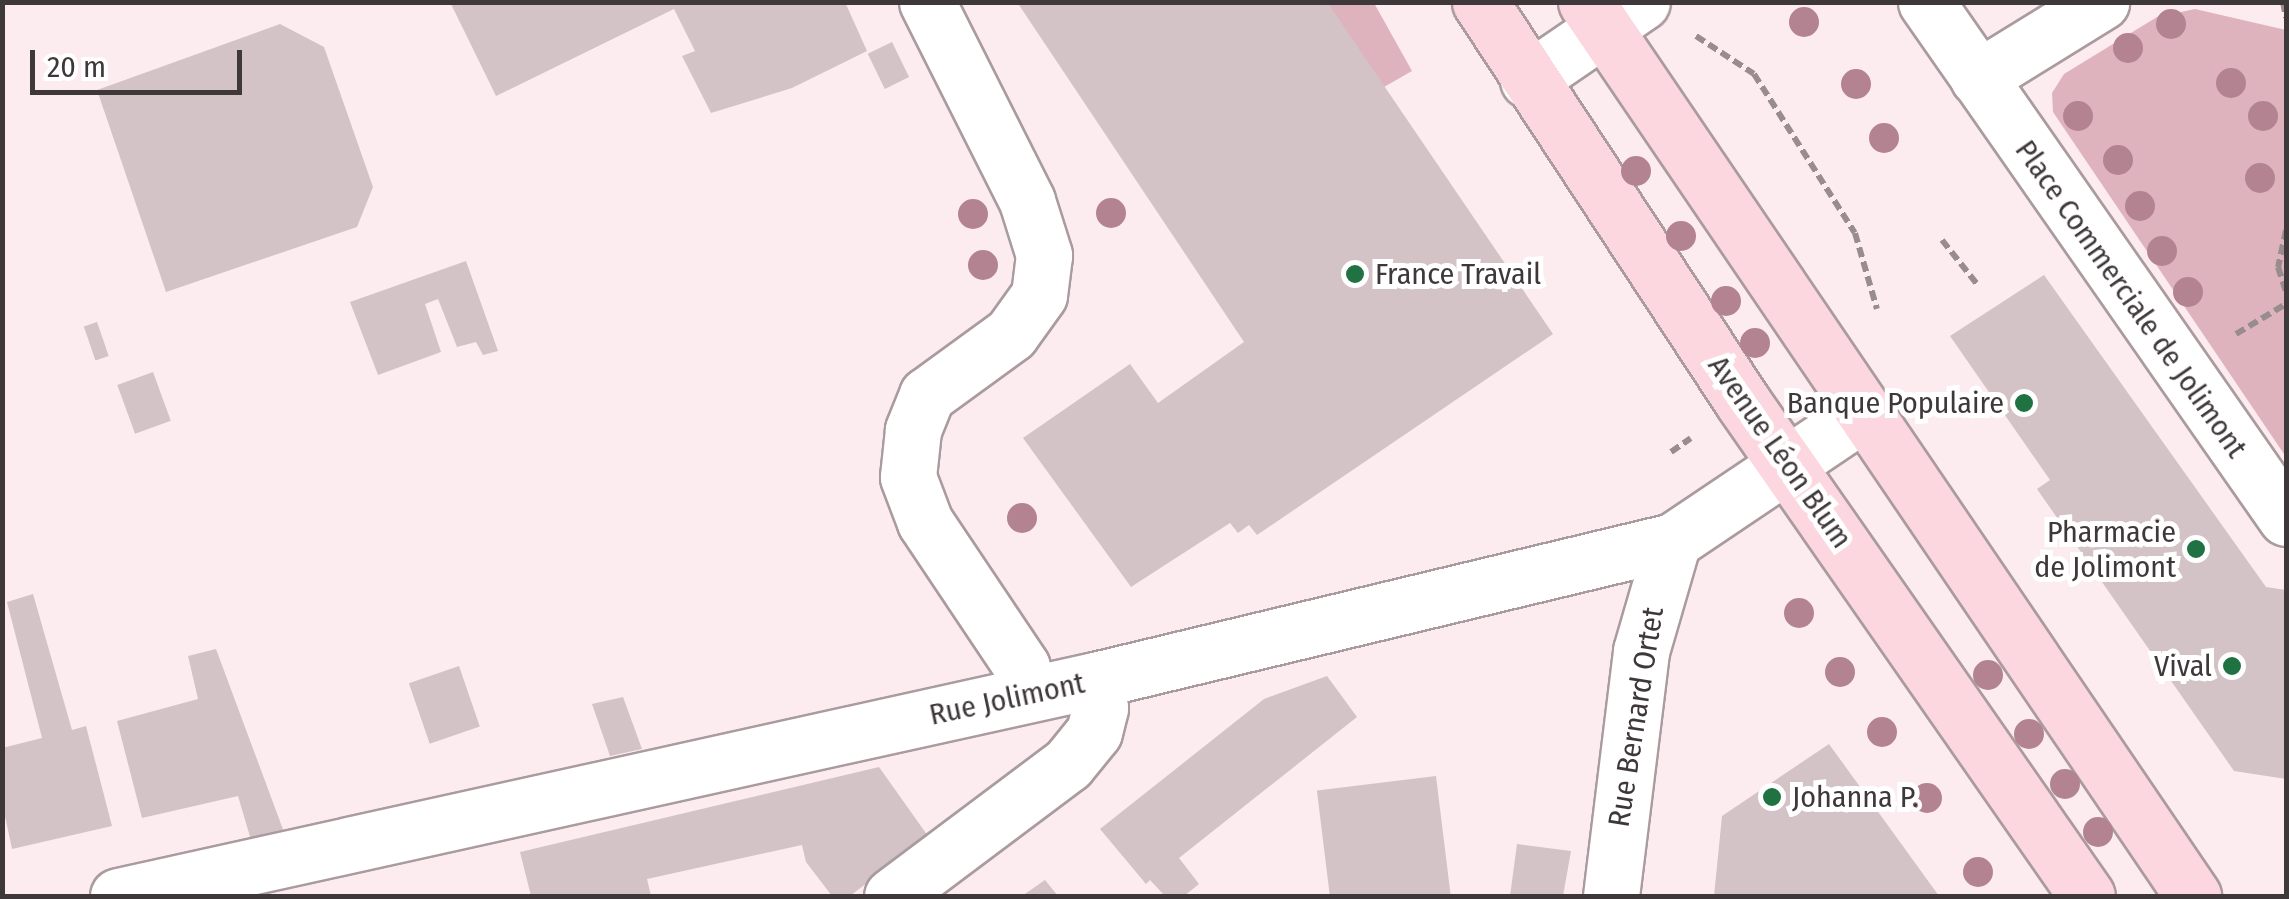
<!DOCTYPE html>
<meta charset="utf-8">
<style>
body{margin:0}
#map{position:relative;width:2289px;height:899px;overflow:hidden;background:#fcecef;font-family:"Fira Sans Condensed",sans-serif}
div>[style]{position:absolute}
.green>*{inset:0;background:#dfb3bd}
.building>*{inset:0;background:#d3c3c6;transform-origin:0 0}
.path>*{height:6px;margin-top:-3px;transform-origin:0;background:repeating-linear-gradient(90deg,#988c8f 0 10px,transparent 0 15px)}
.roads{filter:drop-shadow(2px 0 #aa9b9e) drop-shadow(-2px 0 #aa9b9e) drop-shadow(0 2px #aa9b9e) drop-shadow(0 -2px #aa9b9e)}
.minor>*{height:55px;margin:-27.5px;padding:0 27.5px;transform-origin:27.5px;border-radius:27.5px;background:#fff}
.primary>*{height:55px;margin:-27.5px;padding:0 27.5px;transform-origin:27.5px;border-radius:27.5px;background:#fdd7e0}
.trees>*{width:30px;height:30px;margin:-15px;border-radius:50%;background:#b38392}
.dots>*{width:28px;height:28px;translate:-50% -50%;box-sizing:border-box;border:5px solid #fff;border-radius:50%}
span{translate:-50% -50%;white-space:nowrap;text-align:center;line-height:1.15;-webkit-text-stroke:10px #fff;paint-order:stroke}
.poi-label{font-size:30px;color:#3f383a}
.left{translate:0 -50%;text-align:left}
.right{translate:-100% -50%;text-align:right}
.street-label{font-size:30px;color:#3f383a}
.frame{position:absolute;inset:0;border:5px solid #3f383a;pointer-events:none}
.scale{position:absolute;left:30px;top:50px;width:212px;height:45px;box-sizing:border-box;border:5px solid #3f383a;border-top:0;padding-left:12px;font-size:30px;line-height:35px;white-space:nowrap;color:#3f383a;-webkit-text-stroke:8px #fff;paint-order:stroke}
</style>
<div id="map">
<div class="green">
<i style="clip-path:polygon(1327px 3px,1374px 3px,1412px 71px,1384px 87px)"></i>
<i style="clip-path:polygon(2195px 9px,2286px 30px,2286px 457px,2053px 112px,2052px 93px,2064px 74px,2157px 17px)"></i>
</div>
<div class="building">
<i style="clip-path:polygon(450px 2px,845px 2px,867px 51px,792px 88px,711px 113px,682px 56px,695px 51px,674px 9px,496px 96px)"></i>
<i style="clip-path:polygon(1017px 2px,1327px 2px,1553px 334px,1257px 535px,1249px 525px,1238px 533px,1230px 523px,1131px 587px,1023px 438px,1130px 364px,1158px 403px,1244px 342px)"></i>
<i style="clip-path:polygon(280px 24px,324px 47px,373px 187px,357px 227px,166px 292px,97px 90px)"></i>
<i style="left:892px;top:42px;width:39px;height:27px;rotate:64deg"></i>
<i style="clip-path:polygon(466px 261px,498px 351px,483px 355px,476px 342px,457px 347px,438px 299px,425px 304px,441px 352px,378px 375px,350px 302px)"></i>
<i style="clip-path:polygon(2044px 275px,2266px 587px,2286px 590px,2286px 779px,2234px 771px,2037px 489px,2050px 480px,1950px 336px)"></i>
<i style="left:97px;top:322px;width:36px;height:14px;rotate:71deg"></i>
<i style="left:153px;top:372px;width:52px;height:38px;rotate:70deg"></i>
<i style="clip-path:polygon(33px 594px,72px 730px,86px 726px,112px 826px,12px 849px,2px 802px,2px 748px,42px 738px,7px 602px)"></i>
<i style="clip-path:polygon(216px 649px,284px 832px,251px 840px,238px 796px,142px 818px,117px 721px,198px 699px,188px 656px)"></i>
<i style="left:459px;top:666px;width:64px;height:53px;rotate:71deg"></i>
<i style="clip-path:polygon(1327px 676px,1357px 717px,1179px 858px,1199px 884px,1184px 896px,1165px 896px,1150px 880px,1146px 884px,1100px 829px,1264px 699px)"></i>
<i style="clip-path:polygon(623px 697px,642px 749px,610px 756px,592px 704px)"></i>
<i style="clip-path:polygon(1829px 744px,1939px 896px,1714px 896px,1722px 816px)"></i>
<i style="clip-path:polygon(879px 767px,928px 836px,850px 896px,832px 896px,806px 862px,802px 845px,647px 879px,651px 896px,531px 896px,520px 852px)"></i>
<i style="left:1436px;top:776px;width:121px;height:120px;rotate:83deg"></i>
<i style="clip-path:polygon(1517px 844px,1571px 851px,1563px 896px,1510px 896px)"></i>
<i style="clip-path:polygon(1045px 880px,1058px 896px,1022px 896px)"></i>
</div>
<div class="path">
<i style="left:2283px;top:2px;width:16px;rotate:79deg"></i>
<i style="left:1696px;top:36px;width:69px;rotate:33.2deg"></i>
<i style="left:1754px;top:74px;width:188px;rotate:57.6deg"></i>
<i style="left:1855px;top:233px;width:79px;rotate:73.9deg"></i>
<i style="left:2286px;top:230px;width:38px;rotate:102deg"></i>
<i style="left:2278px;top:267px;width:26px;rotate:72deg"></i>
<i style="left:1942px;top:240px;width:56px;rotate:51.5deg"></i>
<i style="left:2236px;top:334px;width:58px;rotate:-31deg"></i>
<i style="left:1671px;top:452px;width:24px;rotate:-35deg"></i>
</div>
<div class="roads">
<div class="minor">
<i style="left:927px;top:2px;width:223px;rotate:63.3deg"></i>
<i style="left:1027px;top:201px;width:57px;rotate:72.5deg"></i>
<i style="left:1044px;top:255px;width:40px;rotate:97.1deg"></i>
<i style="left:1039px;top:295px;width:48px;rotate:125.7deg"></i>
<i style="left:1011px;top:334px;width:104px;rotate:144deg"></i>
<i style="left:927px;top:395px;width:38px;rotate:112deg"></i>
<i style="left:913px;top:430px;width:47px;rotate:96.1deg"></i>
<i style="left:908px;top:477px;width:48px;rotate:69.3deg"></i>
<i style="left:925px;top:522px;width:174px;rotate:56.2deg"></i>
<i style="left:1022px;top:667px;width:26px;rotate:81deg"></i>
<i style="left:1926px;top:2px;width:629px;rotate:55.1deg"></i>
<i style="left:1978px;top:78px;width:145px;rotate:-31.7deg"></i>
<i style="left:1528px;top:80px;width:138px;rotate:-34.4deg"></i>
<i style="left:118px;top:896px;width:1001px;rotate:-12.47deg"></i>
<i style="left:1095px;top:680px;width:594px;rotate:-13.52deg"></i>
<i style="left:1673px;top:541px;width:228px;rotate:-33.9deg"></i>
<i style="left:892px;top:896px;width:220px;rotate:-36.9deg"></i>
<i style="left:1068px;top:764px;width:41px;rotate:-50.9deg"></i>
<i style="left:1094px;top:732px;width:25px;rotate:-76deg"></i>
<i style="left:1100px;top:708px;width:28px;rotate:-100deg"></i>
<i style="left:1611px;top:896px;width:247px;rotate:-83deg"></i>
<i style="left:1641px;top:651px;width:115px;rotate:-73.8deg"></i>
</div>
<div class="primary">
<i style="left:1480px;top:2px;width:477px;rotate:56.7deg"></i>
<i style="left:1742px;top:401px;width:603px;rotate:55.12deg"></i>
<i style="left:1586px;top:2px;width:1081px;rotate:55.82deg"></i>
</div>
</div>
<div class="trees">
<i style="left:1804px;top:22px"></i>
<i style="left:2171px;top:24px"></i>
<i style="left:2128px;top:48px"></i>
<i style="left:2231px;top:83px"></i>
<i style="left:1856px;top:84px"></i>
<i style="left:2078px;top:116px"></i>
<i style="left:2263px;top:116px"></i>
<i style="left:1884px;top:138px"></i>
<i style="left:2118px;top:160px"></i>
<i style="left:1636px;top:171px"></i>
<i style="left:2260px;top:178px"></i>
<i style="left:2140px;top:206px"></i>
<i style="left:1111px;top:213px"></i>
<i style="left:973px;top:214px"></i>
<i style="left:1681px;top:236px"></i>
<i style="left:2162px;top:251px"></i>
<i style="left:983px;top:265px"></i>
<i style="left:2188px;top:292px"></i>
<i style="left:1726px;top:301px"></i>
<i style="left:1755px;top:343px"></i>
<i style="left:1022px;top:518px"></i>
<i style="left:1799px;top:613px"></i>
<i style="left:1840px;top:672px"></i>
<i style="left:1988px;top:675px"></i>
<i style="left:1882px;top:732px"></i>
<i style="left:2029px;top:734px"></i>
<i style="left:2065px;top:784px"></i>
<i style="left:1927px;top:798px"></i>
<i style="left:2098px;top:832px"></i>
<i style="left:1978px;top:872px"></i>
</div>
<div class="dots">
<i style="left:1355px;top:274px;background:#217242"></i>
<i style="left:2024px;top:403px;background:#217242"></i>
<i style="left:2196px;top:549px;background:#217242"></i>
<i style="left:2232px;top:666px;background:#217242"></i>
<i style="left:1772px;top:797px;background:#217242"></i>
</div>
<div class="poi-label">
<span class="left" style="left:1375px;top:274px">France Travail</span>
<span class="right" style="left:2004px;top:403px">Banque Populaire</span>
<span class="right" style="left:2176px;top:549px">Pharmacie<br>de Jolimont</span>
<span class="right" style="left:2212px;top:666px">Vival</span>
<span class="left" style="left:1792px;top:797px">Johanna P.</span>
</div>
<div class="street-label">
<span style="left:2131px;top:299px;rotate:55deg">Place Commerciale de Jolimont</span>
<span style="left:1780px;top:452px;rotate:55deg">Avenue Léon Blum</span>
<span style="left:1007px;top:699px;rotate:-12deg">Rue Jolimont</span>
<span style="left:1636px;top:717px;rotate:-81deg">Rue Bernard Ortet</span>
</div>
<div class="frame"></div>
<div class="scale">20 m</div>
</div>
